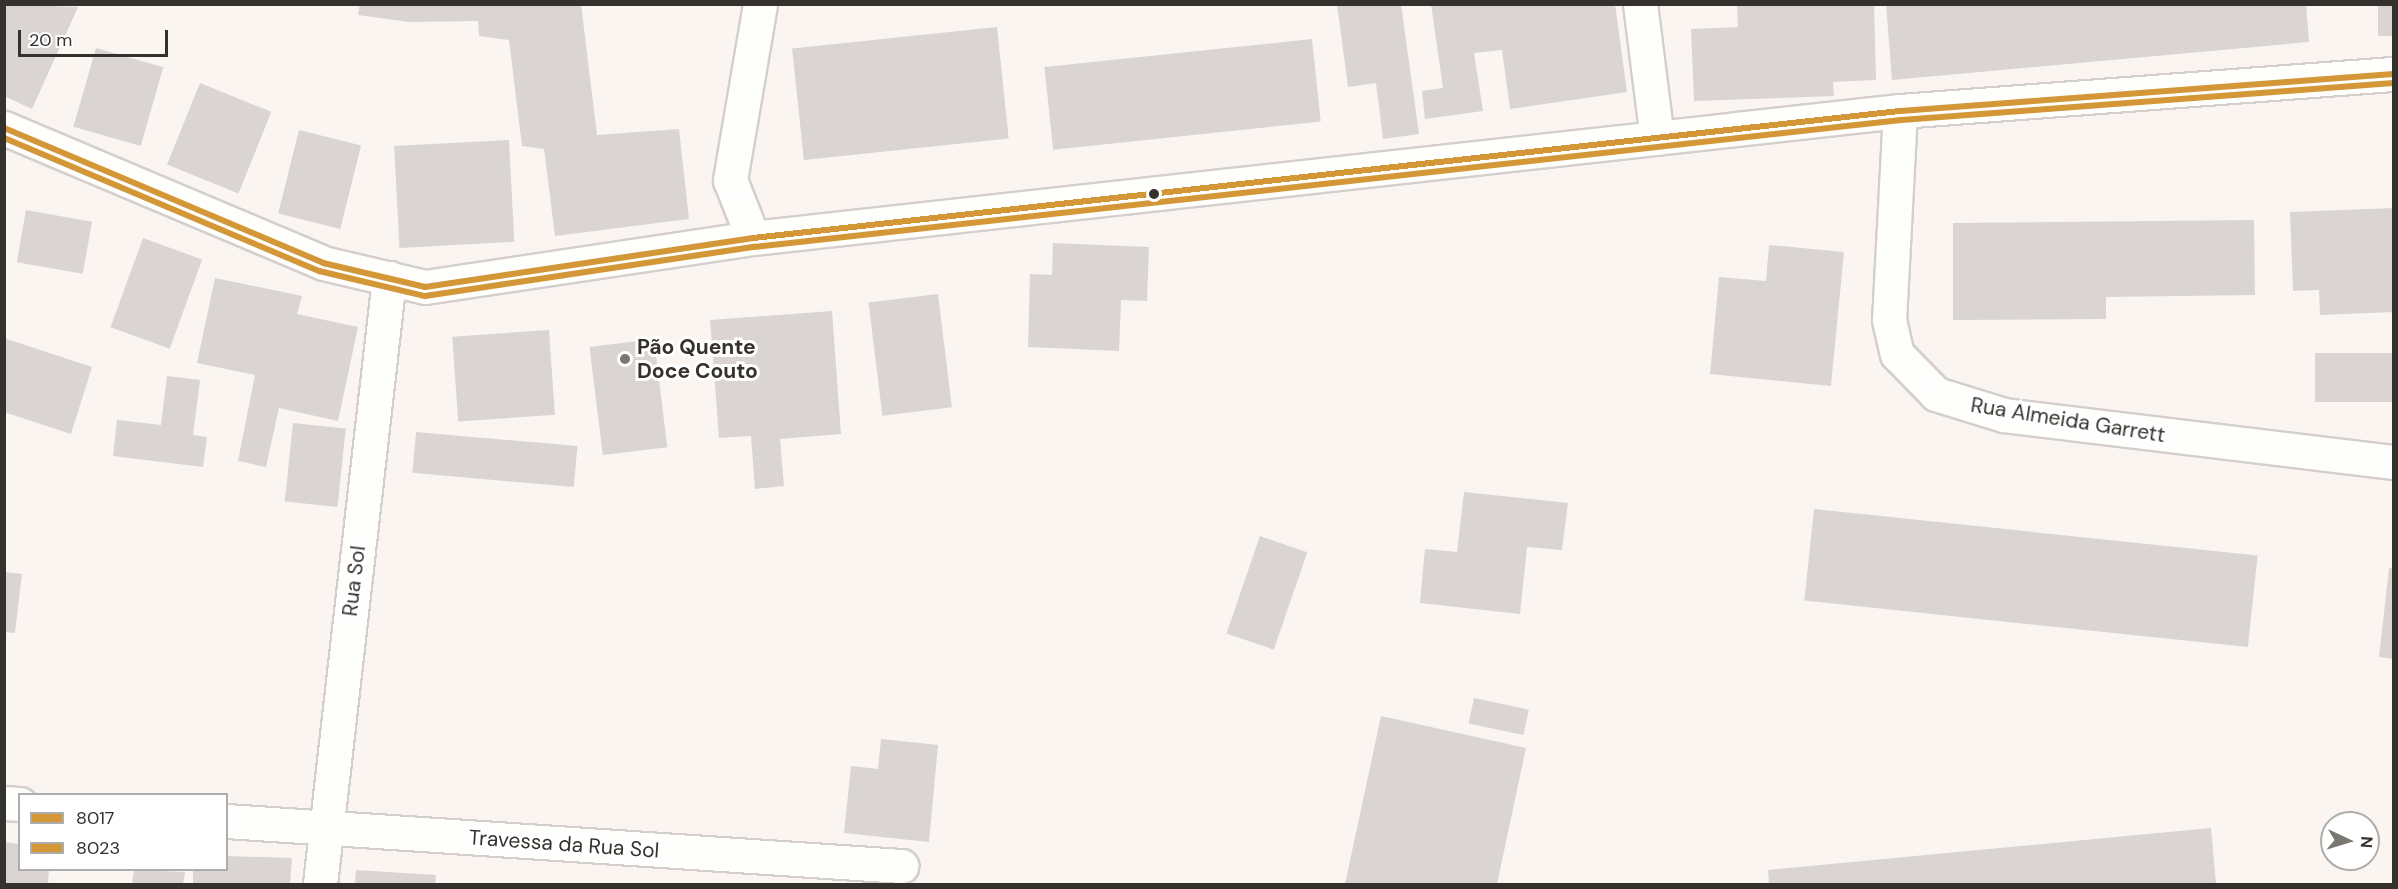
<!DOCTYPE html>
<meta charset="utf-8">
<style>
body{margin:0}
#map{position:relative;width:2398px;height:889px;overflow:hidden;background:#faf5f1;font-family:"DM Sans",sans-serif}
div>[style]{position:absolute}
.building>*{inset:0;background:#dad5d2;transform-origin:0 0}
.roads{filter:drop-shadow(2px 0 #d4cfcc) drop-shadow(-2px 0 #d4cfcc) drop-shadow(0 2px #d4cfcc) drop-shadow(0 -2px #d4cfcc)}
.minor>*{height:33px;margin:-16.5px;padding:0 16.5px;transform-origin:16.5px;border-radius:16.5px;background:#fefefd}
.bus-1>*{height:6px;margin:-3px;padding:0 3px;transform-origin:3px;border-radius:3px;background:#d39738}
.bus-2>*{height:6px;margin:-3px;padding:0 3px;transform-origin:3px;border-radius:3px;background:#d39738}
.dots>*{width:16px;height:16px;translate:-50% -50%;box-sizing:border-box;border:3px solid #fff;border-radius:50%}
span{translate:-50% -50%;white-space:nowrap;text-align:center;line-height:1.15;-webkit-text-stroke:6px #fff;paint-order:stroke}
.poi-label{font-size:21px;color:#35312d;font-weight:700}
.left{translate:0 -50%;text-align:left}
.street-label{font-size:21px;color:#35312d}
.frame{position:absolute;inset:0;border:6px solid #35312d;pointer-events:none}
.legend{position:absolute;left:18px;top:793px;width:210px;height:78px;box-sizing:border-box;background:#fff;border:2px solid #aeadab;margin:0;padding:8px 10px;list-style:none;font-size:18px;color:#35312d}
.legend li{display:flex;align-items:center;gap:12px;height:30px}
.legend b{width:30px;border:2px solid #aeadab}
.north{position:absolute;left:2320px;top:811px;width:60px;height:60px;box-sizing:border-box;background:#fff;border:2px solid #aeadab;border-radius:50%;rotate:94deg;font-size:16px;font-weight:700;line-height:24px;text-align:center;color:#35312d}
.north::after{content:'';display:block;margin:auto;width:21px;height:27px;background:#7a7672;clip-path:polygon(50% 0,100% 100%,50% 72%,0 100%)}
.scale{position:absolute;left:18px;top:30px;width:150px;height:27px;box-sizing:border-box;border:3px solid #35312d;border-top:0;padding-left:8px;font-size:18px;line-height:21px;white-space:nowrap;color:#35312d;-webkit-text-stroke:4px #fff;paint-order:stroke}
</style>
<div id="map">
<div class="building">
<i style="clip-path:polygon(4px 4px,78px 7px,32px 109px,4px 96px)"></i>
<i style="clip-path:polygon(360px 4px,581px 4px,597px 135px,679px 129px,689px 219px,555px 236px,544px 149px,522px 146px,509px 40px,479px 36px,478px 21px,409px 22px,358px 15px)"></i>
<i style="clip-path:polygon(1337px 4px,1401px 4px,1419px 134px,1383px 139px,1376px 83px,1348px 87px)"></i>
<i style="clip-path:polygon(1431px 4px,1615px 4px,1627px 92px,1510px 109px,1502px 50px,1474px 53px,1483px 111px,1425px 119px,1422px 91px,1443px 88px)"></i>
<i style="clip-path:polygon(1737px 4px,1874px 4px,1876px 80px,1833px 82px,1834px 96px,1694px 101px,1691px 29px,1738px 27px)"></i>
<i style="clip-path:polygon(1886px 4px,2306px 4px,2309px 42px,1892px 80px)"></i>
<i style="left:2378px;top:4px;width:16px;height:32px"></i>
<i style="left:997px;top:27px;width:112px;height:206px;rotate:84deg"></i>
<i style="left:1312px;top:39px;width:83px;height:269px;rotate:84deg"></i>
<i style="left:96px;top:48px;width:70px;height:82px;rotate:16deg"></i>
<i style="left:200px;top:83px;width:77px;height:88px;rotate:22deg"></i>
<i style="left:299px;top:130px;width:64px;height:86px;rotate:14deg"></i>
<i style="left:509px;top:140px;width:102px;height:115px;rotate:87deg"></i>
<i style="clip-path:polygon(2394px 208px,2394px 312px,2320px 315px,2319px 290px,2293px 291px,2290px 212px)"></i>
<i style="left:26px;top:210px;width:67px;height:53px;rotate:10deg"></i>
<i style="clip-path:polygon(2254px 220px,2255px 295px,2106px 297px,2106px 319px,1953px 320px,1953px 223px)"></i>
<i style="left:143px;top:238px;width:63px;height:95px;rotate:20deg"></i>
<i style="clip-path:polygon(1053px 243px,1149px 247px,1147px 301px,1121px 300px,1119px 351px,1028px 347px,1030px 274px,1052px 275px)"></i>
<i style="clip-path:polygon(1769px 245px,1844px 252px,1831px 386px,1710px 374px,1719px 277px,1766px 281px)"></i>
<i style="clip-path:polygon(215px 278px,302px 296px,297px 314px,358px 327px,338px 421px,279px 408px,266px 467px,238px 461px,255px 375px,197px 363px)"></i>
<i style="left:938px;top:294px;width:114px;height:70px;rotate:83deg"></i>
<i style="clip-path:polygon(832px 311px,841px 434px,780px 439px,784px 486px,755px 489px,751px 436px,719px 438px,710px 320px)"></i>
<i style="left:549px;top:330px;width:85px;height:97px;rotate:86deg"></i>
<i style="clip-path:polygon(4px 338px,92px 367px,71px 434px,4px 412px)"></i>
<i style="left:654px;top:339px;width:109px;height:65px;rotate:83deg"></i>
<i style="left:2394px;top:353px;width:49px;height:79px;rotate:90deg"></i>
<i style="clip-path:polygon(167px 376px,200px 380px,193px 435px,207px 437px,203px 467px,113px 456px,117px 420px,161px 425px)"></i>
<i style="left:293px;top:423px;width:53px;height:79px;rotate:6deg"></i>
<i style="left:416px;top:432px;width:162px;height:41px;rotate:5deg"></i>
<i style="clip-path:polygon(1464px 492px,1568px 503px,1562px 550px,1527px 547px,1520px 614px,1420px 603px,1425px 549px,1457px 552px)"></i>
<i style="left:1814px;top:509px;width:446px;height:92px;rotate:6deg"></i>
<i style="left:1260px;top:536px;width:50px;height:103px;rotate:19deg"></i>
<i style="clip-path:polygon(2389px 568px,2394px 569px,2394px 659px,2379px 657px)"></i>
<i style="clip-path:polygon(4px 572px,22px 574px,15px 633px,4px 632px)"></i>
<i style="left:1474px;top:698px;width:56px;height:26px;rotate:12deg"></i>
<i style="clip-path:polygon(1381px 716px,1526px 748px,1497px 884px,1345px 884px)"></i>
<i style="clip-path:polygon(881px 739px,938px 745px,929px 842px,844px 833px,851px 766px,878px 769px)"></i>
<i style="clip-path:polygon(2211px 828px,2216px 884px,1769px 884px,1768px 870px)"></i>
<i style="clip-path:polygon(4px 842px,20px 844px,20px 870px,49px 870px,48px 884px,4px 884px)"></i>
<i style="clip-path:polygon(226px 856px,292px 858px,290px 884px,193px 884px,193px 870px,226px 870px)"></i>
<i style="clip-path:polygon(134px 870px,185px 872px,183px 884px,132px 884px)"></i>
<i style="clip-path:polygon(356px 870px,436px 875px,435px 884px,355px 884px)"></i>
</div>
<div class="roads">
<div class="minor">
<i style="left:1640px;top:4px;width:135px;rotate:82.8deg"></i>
<i style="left:1900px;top:111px;width:209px;rotate:93deg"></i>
<i style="left:1889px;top:320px;width:35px;rotate:77deg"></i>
<i style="left:1897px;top:354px;width:56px;rotate:45.7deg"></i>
<i style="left:1936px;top:394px;width:71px;rotate:17.2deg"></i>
<i style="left:2004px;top:415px;width:393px;rotate:6.9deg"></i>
<i style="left:4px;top:128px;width:346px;rotate:22.9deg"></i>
<i style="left:323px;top:263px;width:105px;rotate:13.2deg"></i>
<i style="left:425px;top:287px;width:332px;rotate:-8.5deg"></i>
<i style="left:753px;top:238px;width:1154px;rotate:-6.32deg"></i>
<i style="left:1900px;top:111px;width:495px;rotate:-4.3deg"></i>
<i style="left:753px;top:238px;width:62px;rotate:-111.6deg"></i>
<i style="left:730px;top:180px;width:179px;rotate:-80.3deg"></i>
<i style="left:4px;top:803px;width:16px;rotate:4deg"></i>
<i style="left:226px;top:821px;width:677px;rotate:3.81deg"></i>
<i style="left:320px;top:884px;width:610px;rotate:-83.5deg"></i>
</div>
</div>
<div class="bus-1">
<i style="left:4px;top:128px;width:346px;rotate:22.9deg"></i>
<i style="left:323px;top:263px;width:105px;rotate:13.2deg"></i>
<i style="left:425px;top:287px;width:332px;rotate:-8.5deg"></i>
<i style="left:753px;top:238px;width:1154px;rotate:-6.32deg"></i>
<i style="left:1900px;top:111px;width:495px;rotate:-4.3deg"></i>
</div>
<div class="bus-2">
<i style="left:4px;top:138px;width:342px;rotate:22.9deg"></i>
<i style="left:319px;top:271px;width:109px;rotate:13.3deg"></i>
<i style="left:425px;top:296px;width:333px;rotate:-8.5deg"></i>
<i style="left:754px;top:247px;width:1154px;rotate:-6.32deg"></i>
<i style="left:1901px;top:120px;width:494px;rotate:-4.3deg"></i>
</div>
<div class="dots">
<i style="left:1154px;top:194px;background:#35312d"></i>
<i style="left:625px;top:359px;background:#7a7672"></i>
</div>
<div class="poi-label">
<span class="left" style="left:637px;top:359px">Pão Quente<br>Doce Couto</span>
</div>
<div class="street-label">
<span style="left:2068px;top:420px;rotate:9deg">Rua Almeida Garrett</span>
<span style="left:354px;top:581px;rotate:-83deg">Rua Sol</span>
<span style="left:564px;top:844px;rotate:4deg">Travessa da Rua Sol</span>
</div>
<div class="frame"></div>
<ul class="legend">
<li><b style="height:8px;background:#d39738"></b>8017</li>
<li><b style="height:8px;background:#d39738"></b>8023</li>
</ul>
<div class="north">N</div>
<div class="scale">20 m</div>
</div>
